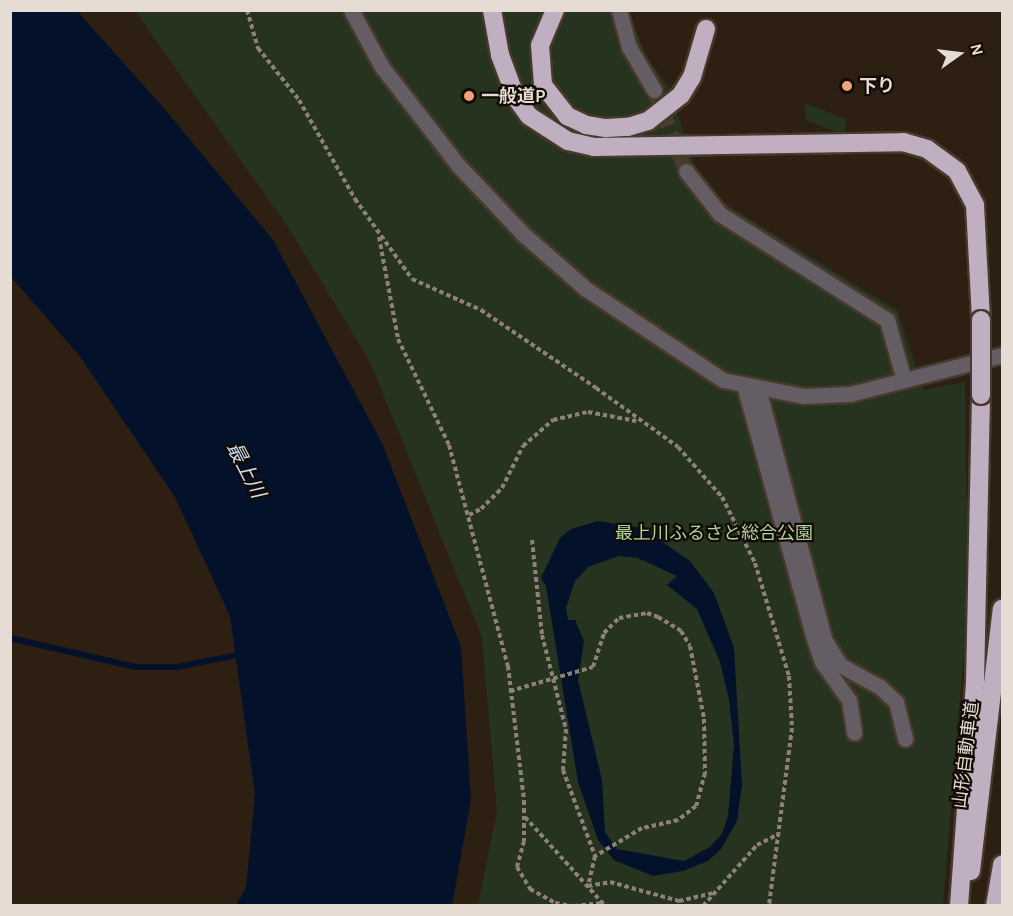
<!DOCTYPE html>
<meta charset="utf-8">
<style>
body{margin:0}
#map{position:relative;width:1013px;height:916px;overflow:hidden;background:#2d1f11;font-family:Karla,"Noto Sans JP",sans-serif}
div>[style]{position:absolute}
.green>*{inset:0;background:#26331f}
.water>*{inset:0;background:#03112b}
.stream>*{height:6px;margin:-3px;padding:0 3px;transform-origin:3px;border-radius:3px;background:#03112b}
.minor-tunnel>*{height:15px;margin-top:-7.5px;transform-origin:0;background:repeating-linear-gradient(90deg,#493b2e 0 15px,transparent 0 23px)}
.path>*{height:4px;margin-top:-2px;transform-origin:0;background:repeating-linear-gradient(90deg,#8e8277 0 4.5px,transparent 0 7.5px)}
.roads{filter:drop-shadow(2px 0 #47392c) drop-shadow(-2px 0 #47392c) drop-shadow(0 2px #47392c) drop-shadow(0 -2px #47392c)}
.minor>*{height:15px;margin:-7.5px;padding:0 7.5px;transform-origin:7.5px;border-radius:7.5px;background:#645d64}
.highway>*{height:18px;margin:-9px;padding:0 9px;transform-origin:9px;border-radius:9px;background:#c0afc1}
.bridges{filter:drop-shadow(2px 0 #47392c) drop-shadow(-2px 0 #47392c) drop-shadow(0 2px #47392c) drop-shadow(0 -2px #47392c)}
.highway-bridge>*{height:18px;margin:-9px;padding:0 9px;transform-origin:9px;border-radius:9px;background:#c0afc1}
.dots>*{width:16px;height:16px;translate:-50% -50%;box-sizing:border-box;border:3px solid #110a05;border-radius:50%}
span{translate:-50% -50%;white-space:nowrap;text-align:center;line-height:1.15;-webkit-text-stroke:4.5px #110a05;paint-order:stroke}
.poi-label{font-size:18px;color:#e6dcd3;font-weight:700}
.left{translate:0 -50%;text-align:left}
.park-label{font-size:18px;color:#afd59c}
.street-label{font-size:18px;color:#e6dcd3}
.water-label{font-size:20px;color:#cedcf3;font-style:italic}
.frame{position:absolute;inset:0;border:12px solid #e6dcd3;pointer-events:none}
.north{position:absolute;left:929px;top:24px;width:60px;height:60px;-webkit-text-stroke:4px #110a05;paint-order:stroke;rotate:76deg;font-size:16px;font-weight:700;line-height:24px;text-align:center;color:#e6dcd3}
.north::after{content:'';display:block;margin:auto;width:21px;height:27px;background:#e6dcd3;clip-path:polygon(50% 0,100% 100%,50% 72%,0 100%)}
</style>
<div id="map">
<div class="green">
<i style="clip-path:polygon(135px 11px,628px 11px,647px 57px,668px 87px,697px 171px,716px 198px,897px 310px,924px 390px,965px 382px,968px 600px,943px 905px,478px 905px,497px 812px,482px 637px,370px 362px,290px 230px)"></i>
<i style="clip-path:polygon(804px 103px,846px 119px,845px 136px,806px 120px)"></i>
</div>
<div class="water">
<i style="clip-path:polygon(10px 11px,77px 11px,162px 106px,273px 240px,382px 443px,461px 647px,471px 800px,452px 905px,236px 905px,246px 888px,255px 794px,230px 616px,175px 497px,79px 355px,11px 277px)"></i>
<i style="clip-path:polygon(evenodd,598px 521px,642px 528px,690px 561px,714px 593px,734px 648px,742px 785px,737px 821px,721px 849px,708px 861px,683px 871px,653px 876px,614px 860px,598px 840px,578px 782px,546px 586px,541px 578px,560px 538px,571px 529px,598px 521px,619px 556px,638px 558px,677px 576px,667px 585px,697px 609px,720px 662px,729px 700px,734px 745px,728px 816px,722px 834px,710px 847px,684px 861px,617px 849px,605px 832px,602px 780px,578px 680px,584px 641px,575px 620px,568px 620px,566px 608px,575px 581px,588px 567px,619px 556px)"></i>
</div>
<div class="stream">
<i style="left:10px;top:638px;width:129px;rotate:13deg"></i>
<i style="left:136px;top:667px;width:41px"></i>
<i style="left:177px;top:667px;width:66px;rotate:-11.3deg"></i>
</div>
<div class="minor-tunnel">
<i style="left:654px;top:90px;width:87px;rotate:68.4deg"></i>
</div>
<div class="path">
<i style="left:247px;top:10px;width:40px;rotate:74deg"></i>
<i style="left:258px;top:48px;width:66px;rotate:51.7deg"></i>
<i style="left:299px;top:100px;width:114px;rotate:60.5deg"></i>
<i style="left:355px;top:199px;width:98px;rotate:54.5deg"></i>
<i style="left:412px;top:279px;width:76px;rotate:24.2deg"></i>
<i style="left:481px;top:310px;width:139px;rotate:34.1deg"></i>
<i style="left:596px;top:388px;width:101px;rotate:35.7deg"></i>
<i style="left:678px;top:447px;width:67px;rotate:48.7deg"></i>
<i style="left:722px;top:497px;width:74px;rotate:63.4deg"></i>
<i style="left:755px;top:563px;width:118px;rotate:73.3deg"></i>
<i style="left:789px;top:676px;width:52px;rotate:86.7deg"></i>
<i style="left:792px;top:728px;width:179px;rotate:97.4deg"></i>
<i style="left:379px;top:237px;width:104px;rotate:79.4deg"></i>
<i style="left:398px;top:339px;width:118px;rotate:64.3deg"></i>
<i style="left:449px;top:445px;width:229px;rotate:75.1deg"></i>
<i style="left:508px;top:666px;width:136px;rotate:83.2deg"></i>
<i style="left:524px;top:801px;width:40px;rotate:90deg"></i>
<i style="left:524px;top:841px;width:27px;rotate:105deg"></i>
<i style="left:517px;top:867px;width:26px;rotate:59deg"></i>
<i style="left:530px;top:889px;width:29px;rotate:29deg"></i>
<i style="left:555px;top:903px;width:17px;rotate:10deg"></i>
<i style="left:469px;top:515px;width:13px;rotate:-27deg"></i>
<i style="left:481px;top:509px;width:30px;rotate:-45deg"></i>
<i style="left:502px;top:488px;width:47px;rotate:-63.4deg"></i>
<i style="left:523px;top:446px;width:40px;rotate:-41deg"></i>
<i style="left:553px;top:420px;width:36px;rotate:-13deg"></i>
<i style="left:588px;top:412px;width:49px;rotate:10.6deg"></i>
<i style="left:532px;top:540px;width:96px;rotate:84deg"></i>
<i style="left:542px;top:635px;width:97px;rotate:75.7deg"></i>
<i style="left:566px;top:729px;width:41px;rotate:94.2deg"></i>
<i style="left:563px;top:770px;width:92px;rotate:69.6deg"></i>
<i style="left:595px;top:856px;width:31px;rotate:103deg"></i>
<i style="left:510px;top:691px;width:86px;rotate:-16.1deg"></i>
<i style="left:593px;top:667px;width:36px;rotate:-72deg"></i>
<i style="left:604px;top:633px;width:21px;rotate:-45deg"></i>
<i style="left:619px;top:618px;width:28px;rotate:-10deg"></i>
<i style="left:647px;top:613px;width:12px;rotate:20deg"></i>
<i style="left:658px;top:617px;width:27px;rotate:31deg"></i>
<i style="left:681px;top:631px;width:17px;rotate:59deg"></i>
<i style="left:690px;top:646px;width:74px;rotate:79.1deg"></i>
<i style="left:704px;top:719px;width:54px;rotate:88.9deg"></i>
<i style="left:705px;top:773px;width:34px;rotate:105deg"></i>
<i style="left:696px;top:806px;width:23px;rotate:142deg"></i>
<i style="left:678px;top:820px;width:37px;rotate:167deg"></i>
<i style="left:642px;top:828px;width:55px;rotate:149.2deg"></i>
<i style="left:525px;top:817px;width:120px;rotate:48deg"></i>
<i style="left:588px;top:886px;width:22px;rotate:-10deg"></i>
<i style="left:610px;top:882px;width:72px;rotate:15.4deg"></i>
<i style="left:679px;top:901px;width:36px;rotate:-13deg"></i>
<i style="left:574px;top:906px;width:29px;rotate:-6deg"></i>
<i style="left:703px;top:906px;width:81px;rotate:-48.5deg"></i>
<i style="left:757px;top:845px;width:22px;rotate:-27deg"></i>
</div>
<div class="roads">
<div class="minor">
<i style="left:351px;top:10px;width:65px;rotate:61.5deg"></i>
<i style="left:382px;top:67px;width:124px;rotate:52.2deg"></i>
<i style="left:458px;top:165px;width:93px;rotate:46.7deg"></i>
<i style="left:522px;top:233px;width:85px;rotate:41.2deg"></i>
<i style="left:586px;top:289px;width:164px;rotate:33.6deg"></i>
<i style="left:723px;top:380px;width:83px;rotate:11.2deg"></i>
<i style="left:804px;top:396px;width:46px;rotate:-2.5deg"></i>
<i style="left:850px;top:394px;width:157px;rotate:-14.4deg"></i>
<i style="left:619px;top:10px;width:38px;rotate:75deg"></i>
<i style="left:629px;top:47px;width:50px;rotate:59.8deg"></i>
<i style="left:686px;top:171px;width:55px;rotate:51.7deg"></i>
<i style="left:720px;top:214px;width:198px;rotate:32.4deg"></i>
<i style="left:887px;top:320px;width:62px;rotate:74.2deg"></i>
<i style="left:744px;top:385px;width:263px;rotate:74.6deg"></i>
<i style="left:814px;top:639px;width:24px;rotate:71deg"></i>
<i style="left:822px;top:662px;width:47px;rotate:54.6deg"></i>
<i style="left:849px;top:700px;width:33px;rotate:81deg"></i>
<i style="left:758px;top:388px;width:262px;rotate:75.2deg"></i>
<i style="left:825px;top:641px;width:28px;rotate:58deg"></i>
<i style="left:840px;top:665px;width:46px;rotate:28.8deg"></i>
<i style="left:880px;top:687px;width:22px;rotate:43deg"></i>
<i style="left:896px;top:702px;width:38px;rotate:76deg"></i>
</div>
<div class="highway">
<i style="left:492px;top:10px;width:46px;rotate:79.9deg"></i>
<i style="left:500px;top:55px;width:46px;rotate:69.6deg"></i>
<i style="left:516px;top:98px;width:22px;rotate:54deg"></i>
<i style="left:529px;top:116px;width:46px;rotate:32.7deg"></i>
<i style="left:568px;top:141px;width:27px;rotate:13deg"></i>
<i style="left:594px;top:147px;width:309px;rotate:-0.9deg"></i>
<i style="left:903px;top:142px;width:25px;rotate:16deg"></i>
<i style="left:927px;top:149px;width:37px;rotate:36deg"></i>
<i style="left:957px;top:171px;width:38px;rotate:62deg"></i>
<i style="left:975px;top:205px;width:115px;rotate:87deg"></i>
<i style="left:555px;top:10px;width:38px;rotate:113deg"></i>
<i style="left:540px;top:45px;width:40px;rotate:85.7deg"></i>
<i style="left:543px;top:85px;width:39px;rotate:52deg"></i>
<i style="left:567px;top:116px;width:21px;rotate:25deg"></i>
<i style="left:586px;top:125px;width:20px;rotate:9deg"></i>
<i style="left:606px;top:128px;width:22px;rotate:-3deg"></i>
<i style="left:628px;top:127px;width:21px;rotate:-17deg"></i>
<i style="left:648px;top:121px;width:42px;rotate:-38.2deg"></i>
<i style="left:681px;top:95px;width:21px;rotate:-59deg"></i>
<i style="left:692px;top:77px;width:50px;rotate:-73.7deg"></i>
<i style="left:971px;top:871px;width:264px;rotate:-83.3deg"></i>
<i style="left:959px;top:906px;width:224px;rotate:-85.9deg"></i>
<i style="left:975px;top:683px;width:288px;rotate:-88.8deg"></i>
<i style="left:995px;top:906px;width:42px;rotate:-80.3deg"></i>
</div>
</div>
<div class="bridges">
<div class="highway-bridge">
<i style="left:981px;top:395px;width:75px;rotate:-90deg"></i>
</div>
</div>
<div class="dots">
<i style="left:847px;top:86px;background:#f1a27b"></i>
<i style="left:469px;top:96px;background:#f1a27b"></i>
</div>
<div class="poi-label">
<span class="left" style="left:859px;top:86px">下り</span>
<span class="left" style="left:481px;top:96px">一般道P</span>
</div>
<div class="park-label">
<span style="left:714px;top:533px">最上川ふるさと総合公園</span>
</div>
<div class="street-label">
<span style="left:966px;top:755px;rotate:-83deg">山形自動車道</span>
</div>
<div class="water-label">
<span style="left:246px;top:470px;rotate:63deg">最上川</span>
</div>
<div class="frame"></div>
<div class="north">N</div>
</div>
